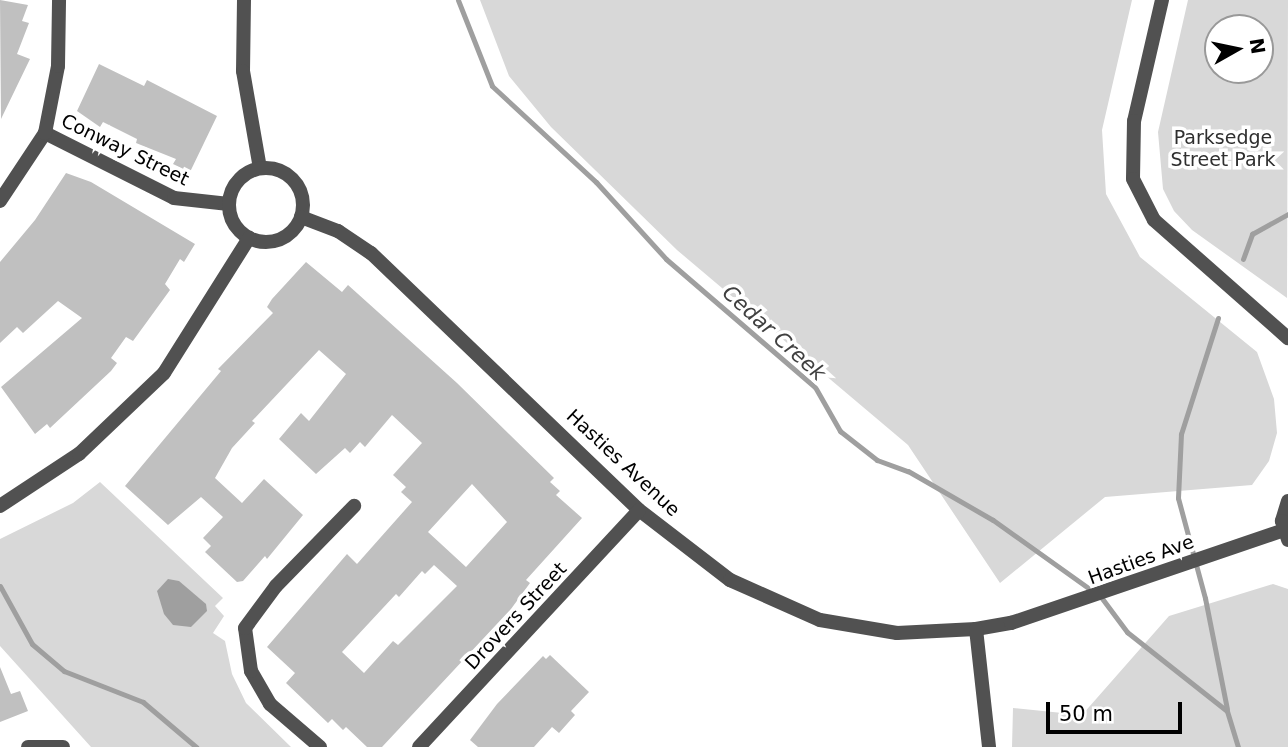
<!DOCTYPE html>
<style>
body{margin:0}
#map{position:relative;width:1288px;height:747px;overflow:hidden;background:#fff;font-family:"DejaVu Sans",sans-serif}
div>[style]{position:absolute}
.green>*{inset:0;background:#d8d8d8}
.water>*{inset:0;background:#9f9f9f}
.stream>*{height:5px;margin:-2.5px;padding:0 2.5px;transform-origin:2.5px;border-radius:2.5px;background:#9f9f9f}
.building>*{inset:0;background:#c0c0c0}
.minor>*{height:14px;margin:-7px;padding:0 7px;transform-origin:7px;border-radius:7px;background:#515151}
.minor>.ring{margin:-7px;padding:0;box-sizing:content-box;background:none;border:14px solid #515151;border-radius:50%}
span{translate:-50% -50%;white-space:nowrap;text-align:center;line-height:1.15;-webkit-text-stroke:7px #fff;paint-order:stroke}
.park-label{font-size:19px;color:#2f2f2f}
.street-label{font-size:19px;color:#000}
.water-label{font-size:21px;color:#404040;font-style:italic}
.north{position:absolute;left:1204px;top:14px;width:70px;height:70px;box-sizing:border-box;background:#fff;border:2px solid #999;border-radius:50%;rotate:81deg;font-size:19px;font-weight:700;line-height:28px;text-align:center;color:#000}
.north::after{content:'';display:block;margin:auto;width:24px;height:32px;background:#000;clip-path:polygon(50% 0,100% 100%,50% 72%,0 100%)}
.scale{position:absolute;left:1046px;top:702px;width:136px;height:32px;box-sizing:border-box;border:4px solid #000;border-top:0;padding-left:9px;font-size:21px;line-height:24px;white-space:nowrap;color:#000;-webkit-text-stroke:5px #fff;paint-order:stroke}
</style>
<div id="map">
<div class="green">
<i style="clip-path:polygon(480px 0,1132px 0,1102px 130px,1106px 194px,1140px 257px,1257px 352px,1274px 399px,1277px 433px,1269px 461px,1252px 485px,1105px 497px,1000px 583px,908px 445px,677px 250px,551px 127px,509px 76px)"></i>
<i style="clip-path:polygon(evenodd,1188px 0,1288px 0,1287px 298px,1192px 230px,1174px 211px,1163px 189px,1158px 132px,1188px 0,1218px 28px,1260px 28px,1260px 70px,1218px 70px,1218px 28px)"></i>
<i style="clip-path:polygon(100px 482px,223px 598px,215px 606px,224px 616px,213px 633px,225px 641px,232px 674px,246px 703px,291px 747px,91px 747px,0 646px,0 539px,73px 503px)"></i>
<i style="clip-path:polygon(1273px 584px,1288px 589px,1288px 747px,1012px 747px,1013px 708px,1082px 715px,1169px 616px)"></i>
</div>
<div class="water">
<i style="clip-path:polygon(168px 579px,179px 581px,206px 604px,207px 611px,191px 627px,173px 625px,164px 614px,157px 591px)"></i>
</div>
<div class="stream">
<i style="left:458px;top:0;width:92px;rotate:68.4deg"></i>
<i style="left:492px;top:86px;width:142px;rotate:42.7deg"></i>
<i style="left:596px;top:182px;width:104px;rotate:47.7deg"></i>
<i style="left:666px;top:259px;width:196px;rotate:40.7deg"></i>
<i style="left:815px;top:387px;width:51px;rotate:60.4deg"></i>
<i style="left:840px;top:431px;width:47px;rotate:38.1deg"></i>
<i style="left:877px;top:460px;width:33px;rotate:20deg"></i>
<i style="left:908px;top:471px;width:98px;rotate:30deg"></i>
<i style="left:993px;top:520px;width:133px;rotate:35.5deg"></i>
<i style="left:1101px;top:597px;width:44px;rotate:53.4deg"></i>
<i style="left:1127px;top:632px;width:127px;rotate:38.3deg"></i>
<i style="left:1227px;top:711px;width:38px;rotate:73deg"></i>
<i style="left:1243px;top:259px;width:27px;rotate:-70deg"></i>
<i style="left:1252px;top:234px;width:41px;rotate:-29.1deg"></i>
<i style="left:1218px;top:318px;width:122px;rotate:107.7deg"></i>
<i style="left:1181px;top:434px;width:64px;rotate:92.7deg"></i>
<i style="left:1178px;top:498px;width:104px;rotate:74.9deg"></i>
<i style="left:1205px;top:598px;width:113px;rotate:78.8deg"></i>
<i style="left:0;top:586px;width:66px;rotate:61.1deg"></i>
<i style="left:32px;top:644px;width:42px;rotate:40.2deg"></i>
<i style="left:64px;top:671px;width:85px;rotate:21.4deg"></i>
<i style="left:143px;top:702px;width:70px;rotate:40.3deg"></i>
</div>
<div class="building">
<i style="clip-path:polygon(0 0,28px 5px,22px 21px,29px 23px,17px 54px,30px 59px,1px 119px)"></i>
<i style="clip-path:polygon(99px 64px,144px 86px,147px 80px,217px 116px,190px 172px,173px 164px,176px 159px,136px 143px,137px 139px,103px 122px,100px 127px,77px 111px)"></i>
<i style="clip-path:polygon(66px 173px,91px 182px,195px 244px,184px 262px,180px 259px,165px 284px,170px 290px,133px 341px,126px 337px,111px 358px,117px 363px,111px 371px,50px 428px,47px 424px,35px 434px,1px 387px,82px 318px,58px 301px,23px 333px,17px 327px,0 343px,0 262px,35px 220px)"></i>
<i style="clip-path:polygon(evenodd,306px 262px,342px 292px,348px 285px,457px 383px,554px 478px,550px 482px,560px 491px,556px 495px,582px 518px,526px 580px,530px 583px,511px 609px,382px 747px,367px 747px,346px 727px,343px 730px,332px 719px,328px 723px,286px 683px,295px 673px,267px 647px,347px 554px,357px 564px,412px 502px,401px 492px,406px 487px,393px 475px,422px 443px,392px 415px,365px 447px,360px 442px,350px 453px,345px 448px,316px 474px,279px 439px,301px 413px,309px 421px,346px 374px,319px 350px,252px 421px,255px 423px,232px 448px,215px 478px,242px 503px,264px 479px,303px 515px,267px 559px,265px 556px,243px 581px,237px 582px,205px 552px,211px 546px,203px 538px,223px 517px,201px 497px,168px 525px,125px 486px,221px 371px,218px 369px,273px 313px,267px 307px,272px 299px,306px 262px,472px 484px,507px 522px,466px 567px,428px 532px,472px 484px,306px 262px,434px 565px,457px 586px,398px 645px,393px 641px,364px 673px,342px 652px,396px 594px,399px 597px,422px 571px,425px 574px,434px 565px)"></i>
<i style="clip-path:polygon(550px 655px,589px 692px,571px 711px,575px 715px,559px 733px,552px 727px,534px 747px,478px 747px,470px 740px,497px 704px,543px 656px,546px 659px)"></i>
<i style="clip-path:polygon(0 667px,11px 694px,20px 691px,28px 711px,0 722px)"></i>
</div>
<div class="minor">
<i style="left:244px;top:0;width:71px;rotate:90.8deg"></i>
<i style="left:243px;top:71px;width:98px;rotate:80.1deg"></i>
<i style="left:1162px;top:0;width:124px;rotate:103deg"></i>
<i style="left:1134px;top:121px;width:58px;rotate:91deg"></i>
<i style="left:1133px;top:179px;width:46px;rotate:62.9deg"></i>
<i style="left:1154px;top:220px;width:179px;rotate:41.4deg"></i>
<i style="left:45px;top:133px;width:144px;rotate:26.7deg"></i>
<i style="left:174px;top:198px;width:55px;rotate:6.2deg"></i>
<i class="ring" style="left:229px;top:168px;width:60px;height:60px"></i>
<i style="left:0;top:201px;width:82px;rotate:-56.5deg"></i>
<i style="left:45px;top:133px;width:68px;rotate:-79deg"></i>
<i style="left:58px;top:66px;width:66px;rotate:-89.1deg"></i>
<i style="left:301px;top:217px;width:40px;rotate:21deg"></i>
<i style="left:338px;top:231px;width:40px;rotate:34deg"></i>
<i style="left:371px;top:253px;width:371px;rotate:43.8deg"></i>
<i style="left:639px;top:510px;width:115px;rotate:37.6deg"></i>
<i style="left:730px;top:580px;width:98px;rotate:24deg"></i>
<i style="left:820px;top:620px;width:78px;rotate:9.6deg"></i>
<i style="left:897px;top:633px;width:79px;rotate:-2.9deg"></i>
<i style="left:976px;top:629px;width:36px;rotate:-10deg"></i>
<i style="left:1011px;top:623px;width:288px;rotate:-18.8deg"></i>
<i style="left:1288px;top:501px;width:21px;rotate:107deg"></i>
<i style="left:1282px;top:521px;width:20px;rotate:72deg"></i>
<i style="left:0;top:506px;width:95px;rotate:-33.4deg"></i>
<i style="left:79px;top:454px;width:117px;rotate:-43.6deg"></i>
<i style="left:164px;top:373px;width:160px;rotate:-57.8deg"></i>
<i style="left:976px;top:629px;width:119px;rotate:83.7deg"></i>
<i style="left:28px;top:747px;width:35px"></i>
<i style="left:320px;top:747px;width:66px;rotate:-139.3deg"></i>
<i style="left:270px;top:704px;width:38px;rotate:-120deg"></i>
<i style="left:251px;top:671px;width:43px;rotate:-97.9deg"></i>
<i style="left:245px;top:628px;width:52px;rotate:-53.6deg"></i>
<i style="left:276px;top:586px;width:112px;rotate:-45.7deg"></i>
<i style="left:419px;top:747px;width:323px;rotate:-47.1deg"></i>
</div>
<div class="park-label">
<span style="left:1223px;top:149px">Parksedge<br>Street Park</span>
</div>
<div class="street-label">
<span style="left:125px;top:150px;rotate:26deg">Conway Street</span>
<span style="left:623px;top:463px;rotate:43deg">Hasties Avenue</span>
<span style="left:1141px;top:560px;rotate:-20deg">Hasties Ave</span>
<span style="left:516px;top:616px;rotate:-47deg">Drovers Street</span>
</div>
<div class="water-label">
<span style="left:774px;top:333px;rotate:42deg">Cedar Creek</span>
</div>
<div class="north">N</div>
<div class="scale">50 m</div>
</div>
